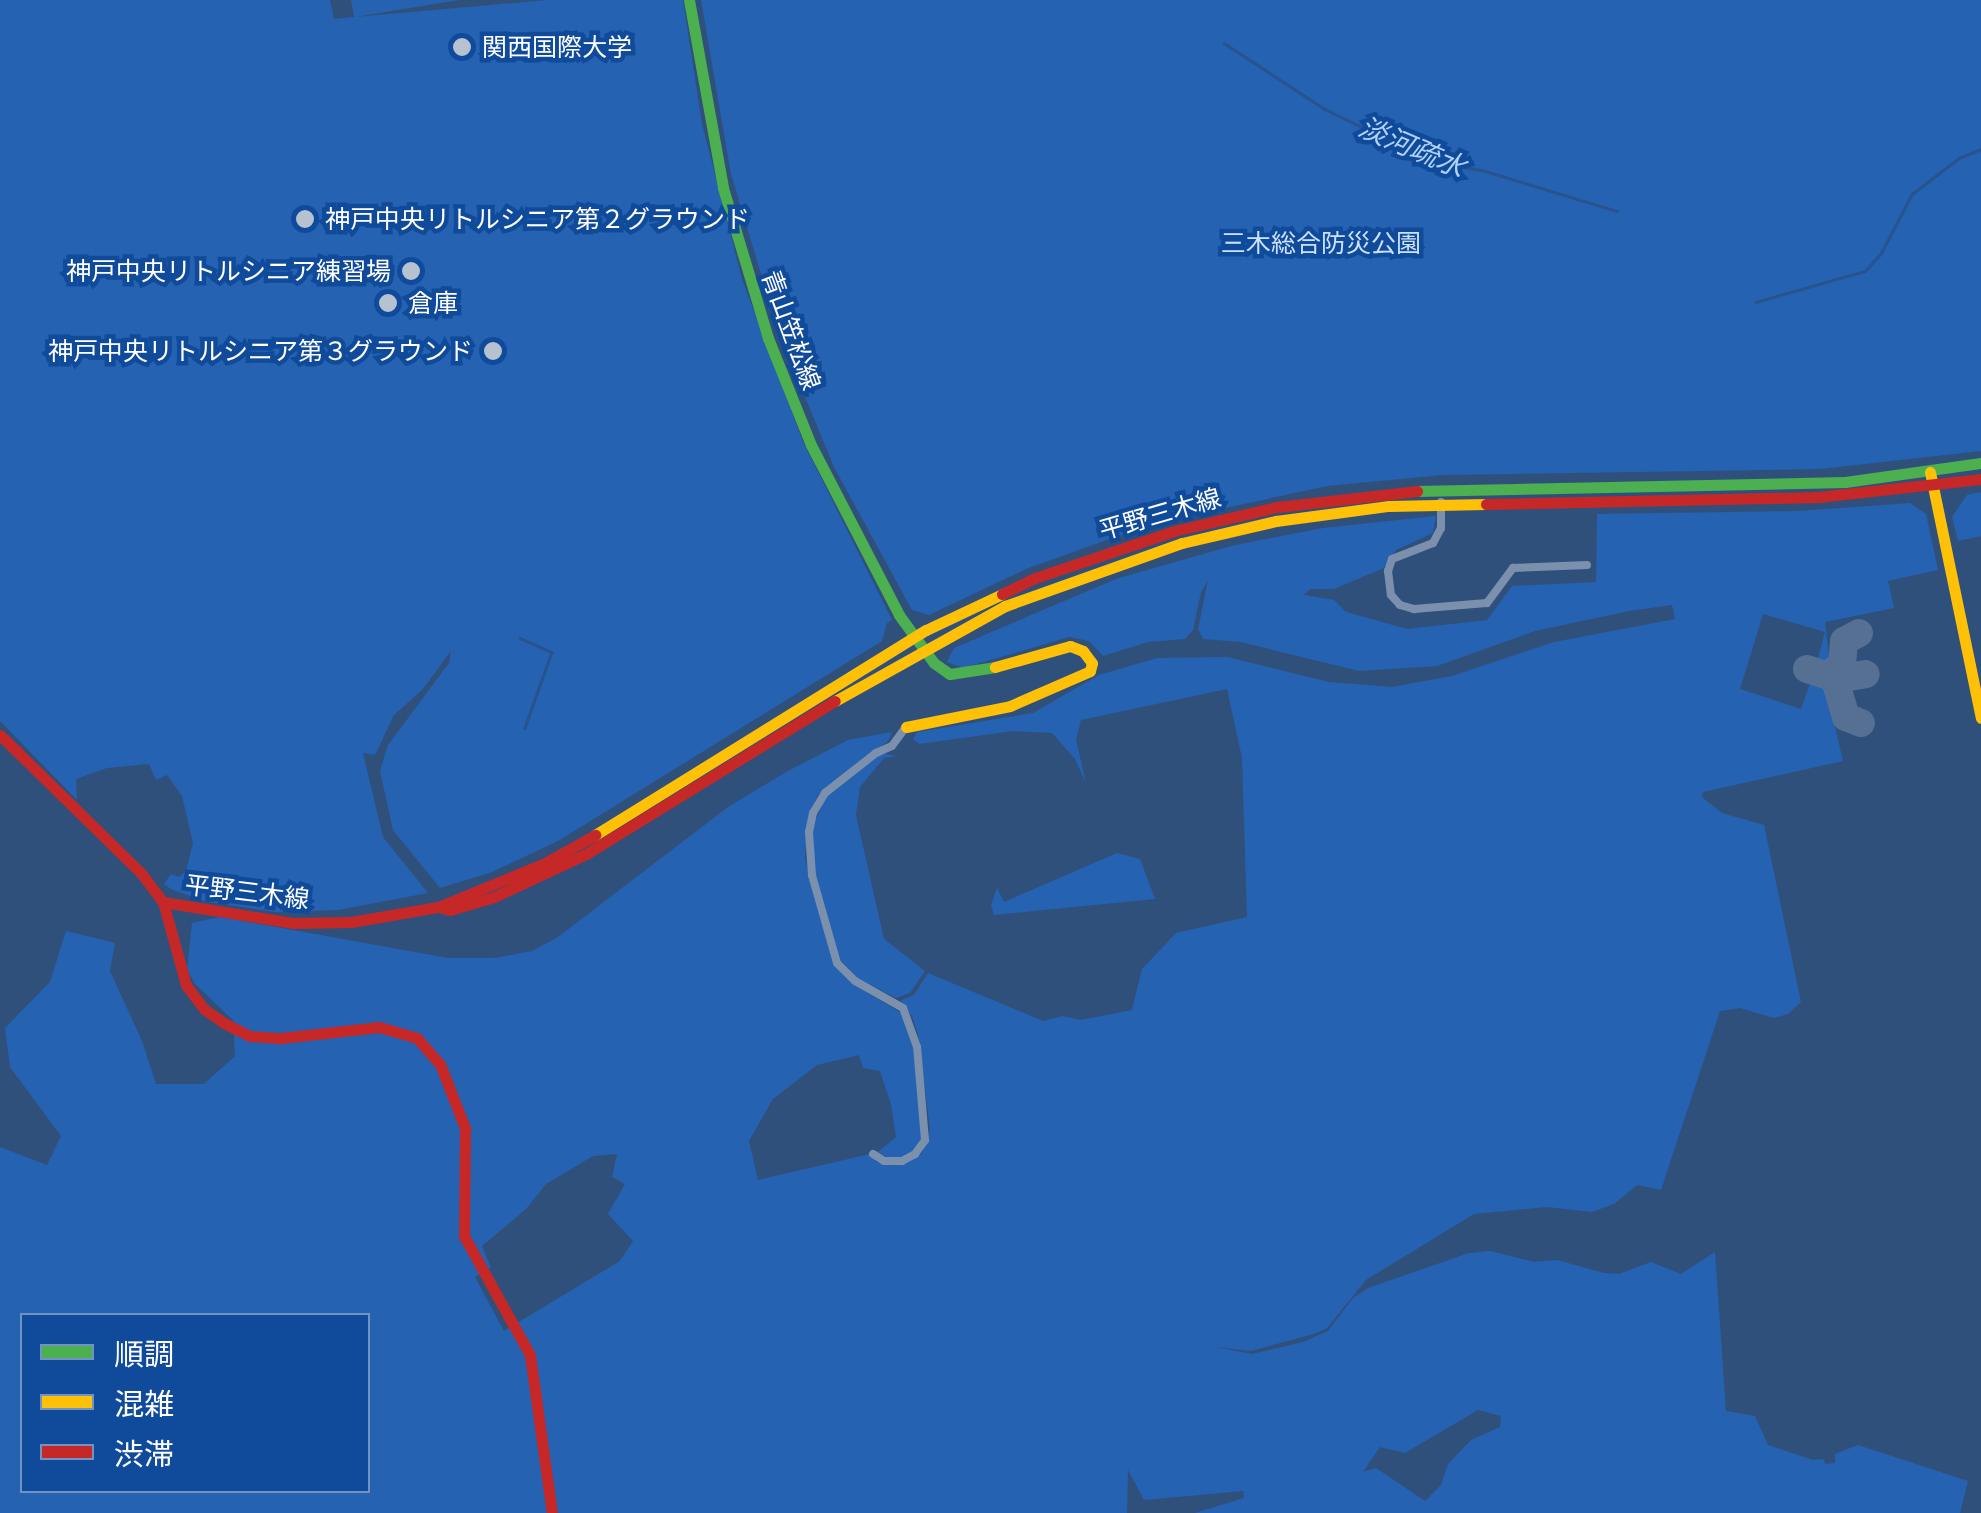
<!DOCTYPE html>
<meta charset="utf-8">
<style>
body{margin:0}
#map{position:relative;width:1981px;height:1513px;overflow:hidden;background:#30507c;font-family:"Asap Condensed","Noto Sans JP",sans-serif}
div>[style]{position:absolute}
.green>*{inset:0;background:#2562b1}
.stream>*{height:2.5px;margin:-1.25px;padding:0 1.25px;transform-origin:1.25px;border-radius:1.25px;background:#28538c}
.taxiway>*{height:28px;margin:-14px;padding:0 14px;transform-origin:14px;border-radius:14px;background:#567094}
.street>*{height:8px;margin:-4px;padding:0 4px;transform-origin:4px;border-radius:4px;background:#7b90ad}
.fast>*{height:11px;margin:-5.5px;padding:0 5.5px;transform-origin:5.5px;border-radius:5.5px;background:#4caf50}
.slow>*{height:11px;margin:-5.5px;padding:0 5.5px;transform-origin:5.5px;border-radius:5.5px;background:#ffc107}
.jam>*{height:11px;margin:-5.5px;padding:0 5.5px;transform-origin:5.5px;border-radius:5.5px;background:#c62828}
.dots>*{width:28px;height:28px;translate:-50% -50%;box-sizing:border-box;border:5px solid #104b9b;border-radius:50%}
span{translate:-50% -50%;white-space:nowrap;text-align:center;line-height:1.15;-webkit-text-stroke:9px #104b9b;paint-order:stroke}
.poi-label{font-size:25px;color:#fff}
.left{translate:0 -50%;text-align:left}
.right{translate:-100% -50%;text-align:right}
.park-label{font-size:25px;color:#cce2fe}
.street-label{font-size:25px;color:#fff}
.water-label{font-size:28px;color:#b0d1fb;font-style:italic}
.legend{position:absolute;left:20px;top:1313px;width:350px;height:180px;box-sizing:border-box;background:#104b9b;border:2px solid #7093c3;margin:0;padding:12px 18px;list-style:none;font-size:30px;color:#fff}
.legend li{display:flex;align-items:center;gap:20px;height:50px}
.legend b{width:50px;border:2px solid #7093c3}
</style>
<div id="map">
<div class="green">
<i style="clip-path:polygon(0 0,330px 0,334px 19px,354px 17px,351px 0,459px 0,355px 17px,548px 0,683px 0,702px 124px,742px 279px,803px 442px,892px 620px,887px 623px,882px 641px,558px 841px,492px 872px,440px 888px,393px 830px,380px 771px,388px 745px,449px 663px,451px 651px,422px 690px,394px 715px,375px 755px,363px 753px,383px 837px,428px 893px,338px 910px,275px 912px,204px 901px,171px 889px,164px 884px,171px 874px,179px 877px,186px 871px,193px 843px,182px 796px,167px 775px,156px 780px,149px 764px,107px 768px,76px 779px,77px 800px,0 721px)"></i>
<i style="clip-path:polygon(701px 0,1981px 0,1981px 451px,1820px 469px,1443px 475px,1327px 486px,1151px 524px,1026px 569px,929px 615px,912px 610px,834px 467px,779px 334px,731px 174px)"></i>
<i style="clip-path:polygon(1981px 492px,1981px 536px,1958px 541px,1952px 517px,1967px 495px)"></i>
<i style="clip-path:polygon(evenodd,1910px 503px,1926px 514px,1938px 570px,1888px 581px,1894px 608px,1825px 622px,1830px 663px,1818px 658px,1825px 632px,1763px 614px,1740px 689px,1801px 709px,1810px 683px,1826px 687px,1843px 761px,1703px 792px,1702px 797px,1722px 813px,1764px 825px,1801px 1002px,1788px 1014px,1774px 1018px,1740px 1008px,1720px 1011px,1661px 1190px,1637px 1185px,1614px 1204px,1592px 1212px,1547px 1207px,1474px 1214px,1366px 1280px,1327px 1328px,1314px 1334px,1251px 1351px,1215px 1347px,1252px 1354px,1303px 1342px,1328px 1331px,1353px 1298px,1368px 1288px,1469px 1253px,1490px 1251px,1534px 1262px,1557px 1260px,1604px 1273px,1619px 1274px,1651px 1262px,1681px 1274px,1715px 1252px,1726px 1411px,1755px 1416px,1768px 1445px,1813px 1460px,1824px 1459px,1825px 1464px,1835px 1463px,1835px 1454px,1858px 1445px,1968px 1481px,1960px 1513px,1195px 1513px,1244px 1498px,1243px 1491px,1144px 1500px,1128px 1470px,1127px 1513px,0 1513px,0 1147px,47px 1165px,61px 1136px,10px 1067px,5px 1028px,50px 982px,66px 931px,115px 943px,110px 971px,142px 1041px,156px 1084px,204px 1084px,235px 1056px,233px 1020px,195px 984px,187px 970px,192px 923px,220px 917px,448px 958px,495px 958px,532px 951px,558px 937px,728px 807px,786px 772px,848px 740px,892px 732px,888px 741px,818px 795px,808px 819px,805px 858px,835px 964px,856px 986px,903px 1014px,913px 1045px,923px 1138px,916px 1150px,903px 1157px,889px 1158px,878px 1152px,896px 1137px,891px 1104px,880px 1071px,863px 1068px,859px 1055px,817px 1065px,773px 1099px,749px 1141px,758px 1180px,870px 1154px,876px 1162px,907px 1163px,922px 1153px,930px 1129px,918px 1035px,912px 1016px,900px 1001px,914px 995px,928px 973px,1043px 1021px,1063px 1016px,1081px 1020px,1132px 1010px,1142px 969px,1176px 933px,1247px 917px,1242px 758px,1227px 689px,1081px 720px,1076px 740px,1086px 783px,1075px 759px,1052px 733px,1013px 731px,919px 744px,913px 739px,917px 732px,1033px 713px,1099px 675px,1157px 658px,1227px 657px,1329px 682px,1392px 687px,1452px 676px,1554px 642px,1675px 619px,1672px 605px,1629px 611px,1535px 631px,1437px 666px,1359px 671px,1241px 642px,1203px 639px,1198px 629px,1208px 580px,1201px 592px,1193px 630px,1185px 639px,1148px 642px,1103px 656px,1089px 641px,1069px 637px,963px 668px,947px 662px,954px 648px,1116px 579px,1235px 545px,1323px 528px,1436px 516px,1433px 533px,1396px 550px,1384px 568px,1334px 589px,1310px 589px,1304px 595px,1334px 600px,1346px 612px,1407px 629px,1487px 620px,1512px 586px,1596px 582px,1597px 514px,1798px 511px,1910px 503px,617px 1154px,612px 1177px,625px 1184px,608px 1214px,633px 1241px,620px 1261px,504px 1331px,475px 1277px,491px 1268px,482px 1246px,526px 1209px,546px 1184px,593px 1156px,617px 1154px,1910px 503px,22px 1316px,368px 1316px,368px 1490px,22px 1490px,22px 1316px,1910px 503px,1478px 1410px,1501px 1416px,1500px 1427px,1471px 1440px,1448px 1464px,1441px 1485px,1425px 1501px,1376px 1468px,1363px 1472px,1380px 1447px,1405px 1453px,1478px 1410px)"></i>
<i style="clip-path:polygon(882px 753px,896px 756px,884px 758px,860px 787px,856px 815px,884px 939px,925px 971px,910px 993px,896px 998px,857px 978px,838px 957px,812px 860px,813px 827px,825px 798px)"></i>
<i style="clip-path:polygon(1117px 853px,1140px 859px,1155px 899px,994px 915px,991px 905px,997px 888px,1004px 902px)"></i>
</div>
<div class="stream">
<i style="left:1224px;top:43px;width:121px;rotate:33.2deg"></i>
<i style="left:1325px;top:109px;width:121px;rotate:25.9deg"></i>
<i style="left:1434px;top:162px;width:49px;rotate:9.5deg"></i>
<i style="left:1482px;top:170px;width:141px;rotate:16.9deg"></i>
<i style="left:1756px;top:302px;width:113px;rotate:-15.9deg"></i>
<i style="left:1865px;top:271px;width:24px;rotate:-48deg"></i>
<i style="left:1881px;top:253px;width:67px;rotate:-62.3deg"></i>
<i style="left:1912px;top:194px;width:59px;rotate:-37.5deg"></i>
<i style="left:1959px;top:158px;width:24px;rotate:-22deg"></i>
<i style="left:520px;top:638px;width:35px;rotate:24deg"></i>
<i style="left:552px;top:652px;width:81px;rotate:109.6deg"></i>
</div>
<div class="taxiway">
<i style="left:1807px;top:669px;width:33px;rotate:18deg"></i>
<i style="left:1838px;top:679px;width:28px;rotate:-10deg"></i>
<i style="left:1827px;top:675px;width:18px;rotate:-34deg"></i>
<i style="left:1842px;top:665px;width:24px;rotate:-85deg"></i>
<i style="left:1844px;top:641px;width:17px;rotate:-28deg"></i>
<i style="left:1834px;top:677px;width:42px;rotate:73.3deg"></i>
<i style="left:1846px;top:717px;width:16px;rotate:22deg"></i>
</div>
<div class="street">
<i style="left:1441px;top:502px;width:26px;rotate:90deg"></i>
<i style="left:1441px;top:528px;width:17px;rotate:118deg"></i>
<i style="left:1433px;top:543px;width:44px;rotate:158.7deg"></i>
<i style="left:1392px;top:559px;width:13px;rotate:108deg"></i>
<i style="left:1388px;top:571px;width:24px;rotate:83deg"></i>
<i style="left:1391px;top:595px;width:13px;rotate:48deg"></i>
<i style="left:1400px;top:605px;width:15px;rotate:16deg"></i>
<i style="left:1414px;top:609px;width:73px;rotate:-4.7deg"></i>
<i style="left:1487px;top:603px;width:44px;rotate:-53.4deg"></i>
<i style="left:1513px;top:568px;width:74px;rotate:-2.3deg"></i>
<i style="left:873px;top:1154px;width:13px;rotate:32deg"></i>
<i style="left:884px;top:1161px;width:18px"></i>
<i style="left:902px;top:1161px;width:15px;rotate:-28deg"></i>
<i style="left:915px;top:1154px;width:17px;rotate:-54deg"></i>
<i style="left:925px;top:1140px;width:93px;rotate:-94.9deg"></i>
<i style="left:917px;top:1047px;width:41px;rotate:-109.7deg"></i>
<i style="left:903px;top:1008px;width:55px;rotate:-150.6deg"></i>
<i style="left:855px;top:981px;width:25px;rotate:-135deg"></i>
<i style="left:837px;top:963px;width:91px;rotate:-105.9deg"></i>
<i style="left:812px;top:875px;width:43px;rotate:-94deg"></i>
<i style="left:809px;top:832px;width:19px;rotate:-78deg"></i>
<i style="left:813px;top:813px;width:23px;rotate:-59deg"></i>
<i style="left:825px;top:793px;width:65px;rotate:-38.1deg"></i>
<i style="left:876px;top:753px;width:17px;rotate:-24deg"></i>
<i style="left:892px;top:746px;width:24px;rotate:-54deg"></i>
</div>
<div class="fast">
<i style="left:689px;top:0;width:191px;rotate:79.7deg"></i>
<i style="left:723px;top:188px;width:157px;rotate:73.3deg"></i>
<i style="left:768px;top:338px;width:115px;rotate:68.1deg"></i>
<i style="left:811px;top:445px;width:191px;rotate:62.6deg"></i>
<i style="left:899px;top:615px;width:59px;rotate:53.9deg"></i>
<i style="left:934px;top:663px;width:19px;rotate:35deg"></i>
<i style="left:950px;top:674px;width:46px;rotate:-8.8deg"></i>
<i style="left:1417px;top:491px;width:428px;rotate:-1.2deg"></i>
<i style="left:1845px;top:482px;width:137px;rotate:-8deg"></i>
</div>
<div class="slow">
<i style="left:1930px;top:472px;width:251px;rotate:78.3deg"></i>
<i style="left:835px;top:701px;width:195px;rotate:-29.2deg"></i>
<i style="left:1005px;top:606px;width:188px;rotate:-19.6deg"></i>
<i style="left:1182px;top:543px;width:97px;rotate:-13.2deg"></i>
<i style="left:1276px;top:521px;width:114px;rotate:-7.6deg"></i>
<i style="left:1389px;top:506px;width:97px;rotate:-1.2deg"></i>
<i style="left:906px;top:727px;width:106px;rotate:-11.4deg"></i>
<i style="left:1010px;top:706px;width:87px;rotate:-23.6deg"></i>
<i style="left:1090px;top:671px;width:8px;rotate:-76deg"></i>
<i style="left:1092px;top:663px;width:15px;rotate:-127deg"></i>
<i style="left:1083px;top:651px;width:14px;rotate:-159deg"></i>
<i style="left:1070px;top:646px;width:78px;rotate:164.4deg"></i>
<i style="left:595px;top:835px;width:389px;rotate:-31.8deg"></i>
<i style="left:926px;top:630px;width:84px;rotate:-25.3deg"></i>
</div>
<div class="jam">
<i style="left:1486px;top:504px;width:332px;rotate:-1.2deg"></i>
<i style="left:1818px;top:497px;width:164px;rotate:-6.3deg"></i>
<i style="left:1002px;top:594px;width:37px;rotate:-26deg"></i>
<i style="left:1035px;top:578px;width:151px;rotate:-18.6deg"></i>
<i style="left:1178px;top:530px;width:102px;rotate:-13.1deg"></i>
<i style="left:1277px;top:507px;width:141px;rotate:-6.5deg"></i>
<i style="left:0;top:735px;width:197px;rotate:44.4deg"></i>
<i style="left:141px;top:873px;width:36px;rotate:53deg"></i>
<i style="left:163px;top:902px;width:132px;rotate:9.2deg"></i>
<i style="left:293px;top:923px;width:58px;rotate:-1deg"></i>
<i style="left:351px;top:922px;width:88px;rotate:-9.8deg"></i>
<i style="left:438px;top:907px;width:113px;rotate:-22.3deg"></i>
<i style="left:543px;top:864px;width:60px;rotate:-29.1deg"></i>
<i style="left:163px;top:902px;width:86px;rotate:74.5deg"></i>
<i style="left:186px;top:985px;width:30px;rotate:53deg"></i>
<i style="left:204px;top:1009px;width:24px;rotate:35deg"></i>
<i style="left:224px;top:1023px;width:28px;rotate:27deg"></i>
<i style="left:249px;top:1036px;width:32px;rotate:4deg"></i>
<i style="left:281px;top:1038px;width:99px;rotate:-6.4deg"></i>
<i style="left:379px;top:1027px;width:40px;rotate:16deg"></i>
<i style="left:417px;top:1038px;width:35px;rotate:49deg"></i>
<i style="left:440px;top:1064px;width:69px;rotate:68.7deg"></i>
<i style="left:465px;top:1128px;width:108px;rotate:90.5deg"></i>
<i style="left:464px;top:1236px;width:136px;rotate:61deg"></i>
<i style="left:530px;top:1355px;width:160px;rotate:82.1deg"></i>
<i style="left:438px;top:907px;width:12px;rotate:14deg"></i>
<i style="left:450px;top:910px;width:46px;rotate:-16.5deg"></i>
<i style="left:494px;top:897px;width:102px;rotate:-25.1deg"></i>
<i style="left:586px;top:854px;width:292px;rotate:-31.6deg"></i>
</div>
<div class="dots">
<i style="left:462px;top:47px;background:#b7c2d1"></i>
<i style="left:305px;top:219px;background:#b7c2d1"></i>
<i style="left:411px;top:271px;background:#b7c2d1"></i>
<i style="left:388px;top:303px;background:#b7c2d1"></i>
<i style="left:493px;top:351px;background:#b7c2d1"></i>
</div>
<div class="poi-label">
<span class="left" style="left:482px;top:47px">関西国際大学</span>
<span class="left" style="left:325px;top:219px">神戸中央リトルシニア第２グラウンド</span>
<span class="right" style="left:391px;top:271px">神戸中央リトルシニア練習場</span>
<span class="left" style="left:408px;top:303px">倉庫</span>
<span class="right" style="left:473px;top:351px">神戸中央リトルシニア第３グラウンド</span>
</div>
<div class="park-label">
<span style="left:1321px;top:243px">三木総合防災公園</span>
</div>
<div class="street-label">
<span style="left:791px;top:330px;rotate:70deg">青山笠松線</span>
<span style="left:1160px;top:514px;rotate:-16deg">平野三木線</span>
<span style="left:247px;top:892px;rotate:7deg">平野三木線</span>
</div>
<div class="water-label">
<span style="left:1412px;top:147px;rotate:23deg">淡河疏水</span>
</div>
<ul class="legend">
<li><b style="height:12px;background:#4caf50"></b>順調</li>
<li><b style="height:12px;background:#ffc107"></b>混雑</li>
<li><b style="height:12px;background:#c62828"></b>渋滞</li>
</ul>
</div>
